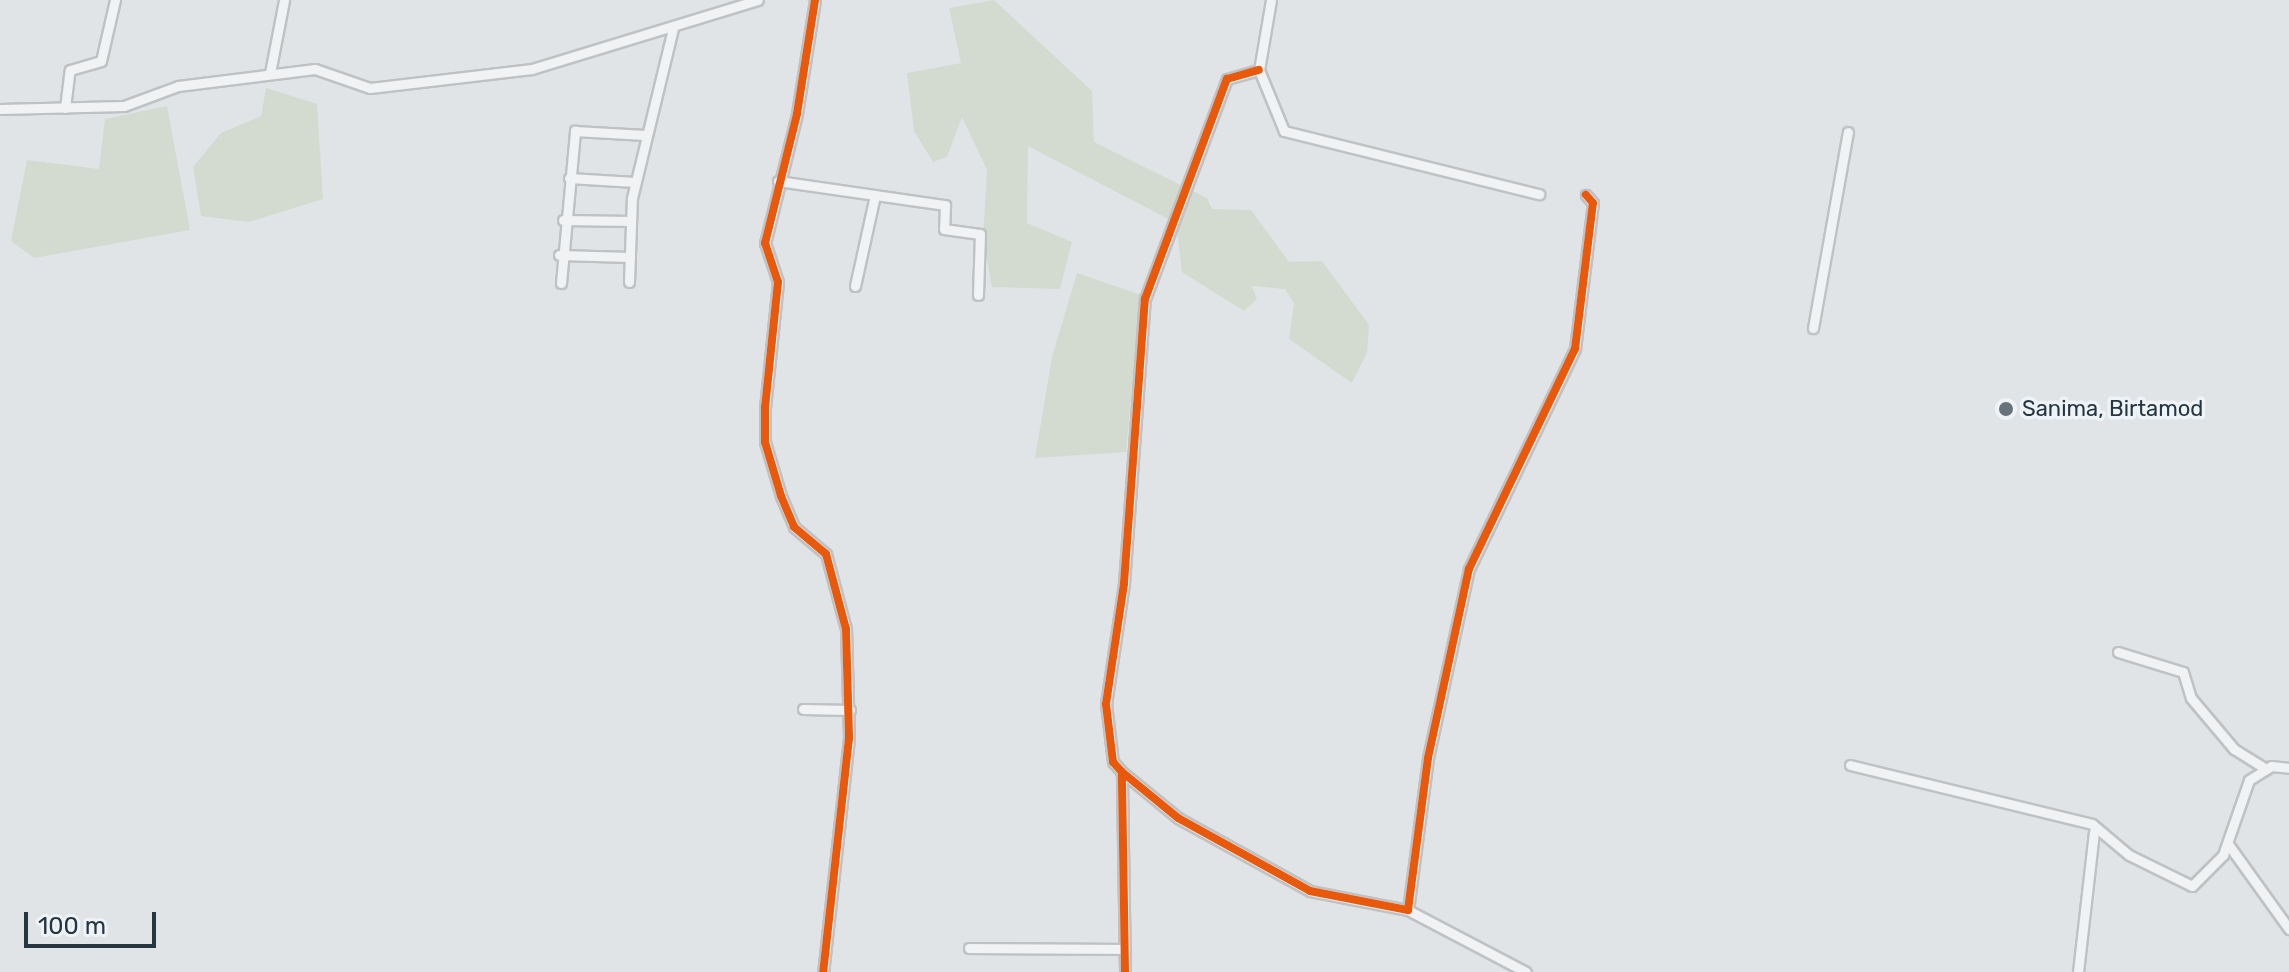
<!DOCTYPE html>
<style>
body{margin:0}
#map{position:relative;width:2289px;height:972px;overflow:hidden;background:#e1e4e6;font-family:Rubik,sans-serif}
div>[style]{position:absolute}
.green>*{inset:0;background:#d3dbd0}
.roads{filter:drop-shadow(2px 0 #bfc2c4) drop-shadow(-2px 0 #bfc2c4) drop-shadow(0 2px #bfc2c4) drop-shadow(0 -2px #bfc2c4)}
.minor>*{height:9px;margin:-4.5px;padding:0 4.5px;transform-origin:4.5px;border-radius:4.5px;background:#f0f2f3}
.cycleway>*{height:8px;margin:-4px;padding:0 4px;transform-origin:4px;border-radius:4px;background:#e8590c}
.dots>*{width:22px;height:22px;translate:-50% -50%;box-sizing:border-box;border:4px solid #eef3f7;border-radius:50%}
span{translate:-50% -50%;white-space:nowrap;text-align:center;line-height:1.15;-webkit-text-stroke:7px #eef3f7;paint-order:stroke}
.poi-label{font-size:22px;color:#263542}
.left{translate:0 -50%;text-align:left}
.scale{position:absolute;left:24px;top:912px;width:132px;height:36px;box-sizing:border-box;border:4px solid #263542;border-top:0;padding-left:10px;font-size:24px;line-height:28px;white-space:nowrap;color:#263542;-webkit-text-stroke:6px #eef3f7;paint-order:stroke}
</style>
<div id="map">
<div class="green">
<i style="clip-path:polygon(994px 0,1092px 91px,1094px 142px,1207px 198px,1212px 209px,1251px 210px,1289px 262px,1322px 261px,1369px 325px,1367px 353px,1352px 383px,1289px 339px,1294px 303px,1285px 289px,1252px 286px,1257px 299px,1244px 311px,1182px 272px,1176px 223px,1028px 146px,1027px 223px,1072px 242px,1060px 289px,992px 287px,983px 238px,987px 170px,962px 117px,947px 157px,933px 162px,914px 131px,907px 73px,961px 63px,949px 8px)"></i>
<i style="clip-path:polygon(266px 88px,317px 104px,323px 199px,249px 222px,201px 216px,193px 167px,221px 133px,261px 116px)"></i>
<i style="clip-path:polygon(167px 106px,190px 230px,34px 258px,11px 241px,27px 160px,99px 169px,105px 119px)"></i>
<i style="clip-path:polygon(1077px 273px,1141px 295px,1126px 452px,1035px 458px,1052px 357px)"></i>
</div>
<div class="roads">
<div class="minor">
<i style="left:815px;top:0;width:115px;rotate:99deg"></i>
<i style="left:797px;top:114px;width:133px;rotate:103.9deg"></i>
<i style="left:765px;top:243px;width:41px;rotate:71.6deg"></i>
<i style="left:778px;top:282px;width:126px;rotate:95.9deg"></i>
<i style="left:765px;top:407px;width:35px;rotate:90deg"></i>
<i style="left:765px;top:442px;width:56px;rotate:73.5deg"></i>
<i style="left:781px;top:496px;width:34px;rotate:67deg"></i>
<i style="left:794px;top:527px;width:42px;rotate:40.2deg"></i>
<i style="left:826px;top:554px;width:78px;rotate:75.1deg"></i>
<i style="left:846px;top:629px;width:109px;rotate:88.4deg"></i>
<i style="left:849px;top:738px;width:235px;rotate:96.3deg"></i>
<i style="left:1271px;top:0;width:71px;rotate:99.7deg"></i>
<i style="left:1259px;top:70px;width:66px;rotate:67.7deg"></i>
<i style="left:1284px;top:131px;width:263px;rotate:13.9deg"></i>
<i style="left:270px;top:73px;width:74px;rotate:-79.1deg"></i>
<i style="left:65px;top:108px;width:38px;rotate:-83deg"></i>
<i style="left:70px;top:70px;width:32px;rotate:-16deg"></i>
<i style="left:101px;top:61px;width:63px;rotate:-77.1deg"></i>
<i style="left:0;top:109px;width:124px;rotate:-1.4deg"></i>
<i style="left:124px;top:106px;width:58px;rotate:-20.3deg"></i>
<i style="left:178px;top:86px;width:138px;rotate:-7.1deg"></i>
<i style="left:315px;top:69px;width:58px;rotate:19.1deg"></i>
<i style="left:370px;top:88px;width:163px;rotate:-6.7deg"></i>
<i style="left:532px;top:69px;width:236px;rotate:-17deg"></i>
<i style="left:569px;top:178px;width:66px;rotate:3.5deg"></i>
<i style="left:778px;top:181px;width:169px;rotate:8.2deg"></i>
<i style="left:945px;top:205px;width:24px;rotate:92deg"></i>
<i style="left:944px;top:229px;width:36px;rotate:8deg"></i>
<i style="left:980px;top:234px;width:61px;rotate:91.9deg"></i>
<i style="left:563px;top:220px;width:68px;rotate:0.8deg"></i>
<i style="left:559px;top:255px;width:71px;rotate:1.6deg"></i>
<i style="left:629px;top:282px;width:84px;rotate:-88deg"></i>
<i style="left:632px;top:198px;width:174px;rotate:-76.4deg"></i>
<i style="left:561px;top:283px;width:153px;rotate:-84.7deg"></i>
<i style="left:575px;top:131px;width:70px;rotate:3.3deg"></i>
<i style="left:855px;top:286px;width:93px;rotate:-77.6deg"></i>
<i style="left:1813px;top:328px;width:199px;rotate:-79.9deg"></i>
<i style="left:2118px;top:652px;width:68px;rotate:17.1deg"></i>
<i style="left:2183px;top:672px;width:27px;rotate:73deg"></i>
<i style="left:2191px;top:698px;width:67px;rotate:49.9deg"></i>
<i style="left:2234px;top:749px;width:38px;rotate:32deg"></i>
<i style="left:803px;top:709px;width:47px;rotate:1.2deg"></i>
<i style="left:1850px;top:765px;width:249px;rotate:13.7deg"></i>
<i style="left:2092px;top:824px;width:48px;rotate:40deg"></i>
<i style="left:2129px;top:855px;width:70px;rotate:26.2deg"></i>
<i style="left:2192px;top:886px;width:44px;rotate:-45deg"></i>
<i style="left:2223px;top:855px;width:79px;rotate:-70.9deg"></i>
<i style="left:2249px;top:780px;width:26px;rotate:-32deg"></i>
<i style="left:2271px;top:766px;width:18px;rotate:6deg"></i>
<i style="left:1122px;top:772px;width:72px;rotate:39.4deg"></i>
<i style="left:1178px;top:818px;width:151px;rotate:28.9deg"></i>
<i style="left:1310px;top:891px;width:100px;rotate:11deg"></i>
<i style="left:1408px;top:910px;width:153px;rotate:-82.5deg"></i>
<i style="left:1428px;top:758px;width:193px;rotate:-77.8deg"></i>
<i style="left:1469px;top:569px;width:244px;rotate:-64.3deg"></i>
<i style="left:1575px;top:349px;width:147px;rotate:-83deg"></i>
<i style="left:1593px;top:203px;width:11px;rotate:-131deg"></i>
<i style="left:2228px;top:844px;width:105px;rotate:54.3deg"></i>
<i style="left:1408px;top:910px;width:133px;rotate:27.7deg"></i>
<i style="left:969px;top:948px;width:156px;rotate:0.4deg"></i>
<i style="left:1125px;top:972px;width:200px;rotate:-90.9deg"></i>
<i style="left:1122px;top:772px;width:13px;rotate:-132deg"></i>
<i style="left:1113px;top:762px;width:58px;rotate:-96.9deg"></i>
<i style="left:1106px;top:704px;width:122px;rotate:-81.5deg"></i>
<i style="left:1124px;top:583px;width:285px;rotate:-85.8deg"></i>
<i style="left:1145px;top:299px;width:235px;rotate:-69.6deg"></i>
<i style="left:1227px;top:79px;width:33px;rotate:-16deg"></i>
<i style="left:2078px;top:972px;width:141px;rotate:-83.5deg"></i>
</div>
</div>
<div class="cycleway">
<i style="left:815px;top:0;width:115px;rotate:99deg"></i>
<i style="left:797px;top:114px;width:133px;rotate:103.9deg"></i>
<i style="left:765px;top:243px;width:41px;rotate:71.6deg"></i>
<i style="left:778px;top:282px;width:126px;rotate:95.9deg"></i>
<i style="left:765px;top:407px;width:35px;rotate:90deg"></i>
<i style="left:765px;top:442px;width:56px;rotate:73.5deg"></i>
<i style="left:781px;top:496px;width:34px;rotate:67deg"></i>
<i style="left:794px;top:527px;width:42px;rotate:40.2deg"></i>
<i style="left:826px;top:554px;width:78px;rotate:75.1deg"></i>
<i style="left:846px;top:629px;width:109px;rotate:88.4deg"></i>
<i style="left:849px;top:738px;width:235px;rotate:96.3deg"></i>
<i style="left:1122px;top:772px;width:72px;rotate:39.4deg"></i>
<i style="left:1178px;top:818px;width:151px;rotate:28.9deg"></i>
<i style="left:1310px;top:891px;width:100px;rotate:11deg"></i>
<i style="left:1408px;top:910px;width:153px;rotate:-82.5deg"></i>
<i style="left:1428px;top:758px;width:193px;rotate:-77.8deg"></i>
<i style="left:1469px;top:569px;width:244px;rotate:-64.3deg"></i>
<i style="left:1575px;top:349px;width:147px;rotate:-83deg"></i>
<i style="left:1593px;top:203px;width:11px;rotate:-131deg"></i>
<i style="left:1125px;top:972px;width:200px;rotate:-90.9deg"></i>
<i style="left:1122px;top:772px;width:13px;rotate:-132deg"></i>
<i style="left:1113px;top:762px;width:58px;rotate:-96.9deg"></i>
<i style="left:1106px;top:704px;width:122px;rotate:-81.5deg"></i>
<i style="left:1124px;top:583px;width:285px;rotate:-85.8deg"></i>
<i style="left:1145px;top:299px;width:235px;rotate:-69.6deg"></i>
<i style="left:1227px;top:79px;width:33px;rotate:-16deg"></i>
</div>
<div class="dots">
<i style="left:2006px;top:409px;background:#67727b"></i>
</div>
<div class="poi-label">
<span class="left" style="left:2022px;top:409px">Sanima, Birtamod</span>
</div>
<div class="scale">100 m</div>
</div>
